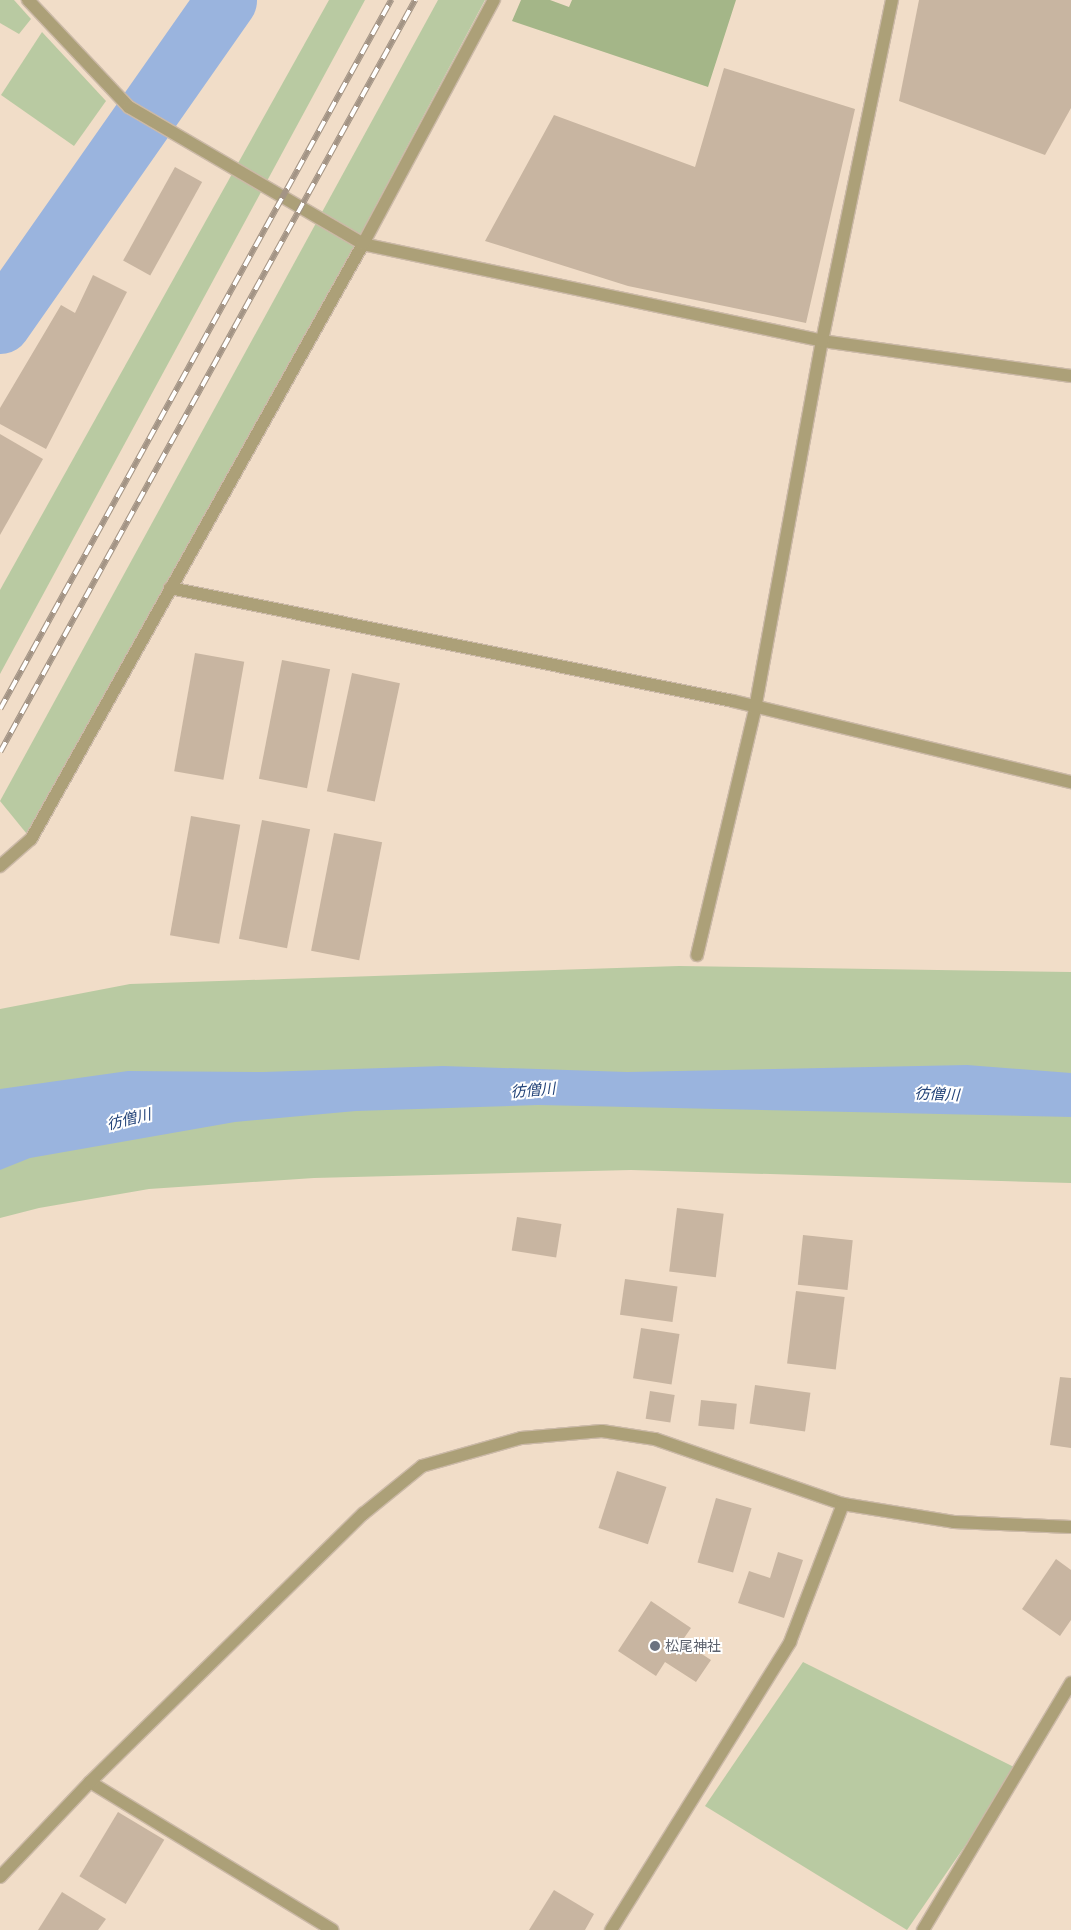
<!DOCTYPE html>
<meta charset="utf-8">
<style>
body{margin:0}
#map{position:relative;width:1071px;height:1930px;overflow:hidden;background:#f1ddc8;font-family:"Roboto Condensed","Noto Sans JP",sans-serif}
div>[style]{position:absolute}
.green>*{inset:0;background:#b9caa2}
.forest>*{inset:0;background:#a4b688}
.water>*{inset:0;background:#9ab4de}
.river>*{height:61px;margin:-30.5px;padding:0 30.5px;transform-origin:30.5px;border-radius:30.5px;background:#9ab4de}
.building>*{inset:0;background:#c8b5a1;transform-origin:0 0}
.roads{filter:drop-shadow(1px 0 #cbb9a7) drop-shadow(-1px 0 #cbb9a7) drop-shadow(0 1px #cbb9a7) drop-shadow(0 -1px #cbb9a7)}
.minor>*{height:12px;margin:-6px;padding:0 6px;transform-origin:6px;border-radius:6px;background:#aca078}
.rail>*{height:5.5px;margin-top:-2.75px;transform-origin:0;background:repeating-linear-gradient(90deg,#fff 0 11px,#a39485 0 22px);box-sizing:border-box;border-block:1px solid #a39485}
.dots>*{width:14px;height:14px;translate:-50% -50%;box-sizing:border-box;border:2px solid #fff;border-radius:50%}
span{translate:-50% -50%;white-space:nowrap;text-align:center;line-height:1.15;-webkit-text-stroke:4px #fff;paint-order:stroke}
.worship-label{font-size:14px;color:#5b616d}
.left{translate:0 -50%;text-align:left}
.water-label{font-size:15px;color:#244479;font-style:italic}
</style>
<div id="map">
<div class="green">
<i style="clip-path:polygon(0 0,14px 0,31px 19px,19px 34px,0 23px)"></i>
<i style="clip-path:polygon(329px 0,365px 0,0 674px,0 590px)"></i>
<i style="clip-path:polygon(438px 0,485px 0,203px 531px,31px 839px,0 801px)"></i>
<i style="clip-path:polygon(42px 32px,106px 101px,74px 146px,1px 95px)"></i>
<i style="clip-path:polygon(679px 966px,1071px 972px,1071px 1183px,631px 1170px,314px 1178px,149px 1189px,39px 1208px,0 1218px,0 1009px,130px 984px)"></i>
<i style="clip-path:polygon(803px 1662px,1018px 1769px,907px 1930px,705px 1806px)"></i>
</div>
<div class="forest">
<i style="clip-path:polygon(521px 0,550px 0,569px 7px,572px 0,736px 0,708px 87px,512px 21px)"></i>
</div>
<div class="water">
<i style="clip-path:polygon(967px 1065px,1071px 1073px,1071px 1117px,538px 1105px,356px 1111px,235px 1122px,30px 1158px,0 1170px,0 1089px,128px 1071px,263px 1072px,443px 1066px,627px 1072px)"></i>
</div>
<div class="river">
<i style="left:0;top:323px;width:394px;rotate:-55deg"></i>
</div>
<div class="building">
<i style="clip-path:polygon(919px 0,1071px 0,1071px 108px,1045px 155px,899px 101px)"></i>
<i style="clip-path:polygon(724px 68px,855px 109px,806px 323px,628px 286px,485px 241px,554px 115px,695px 167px)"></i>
<i style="left:175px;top:167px;width:31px;height:107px;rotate:29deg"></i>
<i style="clip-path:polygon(93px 275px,127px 292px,46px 449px,0 424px,0 408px,61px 305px,75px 313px)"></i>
<i style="clip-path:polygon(0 434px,43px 459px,0 535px)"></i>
<i style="left:195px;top:653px;width:50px;height:120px;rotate:10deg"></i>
<i style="left:282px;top:660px;width:49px;height:121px;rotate:11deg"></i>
<i style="left:352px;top:673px;width:49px;height:121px;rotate:12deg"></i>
<i style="left:191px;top:816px;width:50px;height:121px;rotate:10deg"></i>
<i style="left:262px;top:820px;width:49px;height:121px;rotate:11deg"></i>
<i style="left:334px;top:833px;width:49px;height:120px;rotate:11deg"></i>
<i style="left:677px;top:1208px;width:47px;height:64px;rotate:7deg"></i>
<i style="left:517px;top:1217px;width:45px;height:34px;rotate:9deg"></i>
<i style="left:803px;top:1235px;width:50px;height:50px;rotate:6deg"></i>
<i style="left:625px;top:1279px;width:53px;height:36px;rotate:8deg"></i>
<i style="left:796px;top:1291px;width:49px;height:73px;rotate:7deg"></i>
<i style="left:641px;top:1328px;width:39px;height:51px;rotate:9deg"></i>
<i style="clip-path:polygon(1060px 1377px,1071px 1378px,1071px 1448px,1050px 1445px)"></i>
<i style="left:755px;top:1385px;width:56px;height:39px;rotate:8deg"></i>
<i style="left:650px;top:1391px;width:25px;height:28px;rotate:9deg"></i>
<i style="left:701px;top:1400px;width:36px;height:26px;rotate:6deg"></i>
<i style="left:617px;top:1471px;width:52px;height:60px;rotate:18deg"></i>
<i style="left:716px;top:1498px;width:37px;height:67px;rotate:16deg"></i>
<i style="clip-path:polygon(778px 1552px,803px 1560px,784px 1618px,738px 1603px,749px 1571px,770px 1578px)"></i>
<i style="clip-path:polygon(1056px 1559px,1071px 1570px,1071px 1620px,1060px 1636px,1022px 1609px)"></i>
<i style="clip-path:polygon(651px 1601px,691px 1628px,682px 1641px,711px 1660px,696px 1682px,665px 1662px,656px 1676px,618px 1651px)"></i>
<i style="left:118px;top:1812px;width:54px;height:75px;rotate:31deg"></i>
<i style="clip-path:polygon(554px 1890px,594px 1914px,585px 1930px,529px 1930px)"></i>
<i style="clip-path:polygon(62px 1892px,106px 1919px,98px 1930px,38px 1930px)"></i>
</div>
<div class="roads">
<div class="minor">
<i style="left:28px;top:0;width:147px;rotate:46.7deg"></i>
<i style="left:129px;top:107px;width:271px;rotate:30.3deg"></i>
<i style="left:363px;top:244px;width:469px;rotate:11.9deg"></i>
<i style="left:822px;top:341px;width:251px;rotate:8deg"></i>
<i style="left:170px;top:588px;width:574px;rotate:11.35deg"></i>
<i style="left:733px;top:701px;width:348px;rotate:13.5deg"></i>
<i style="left:0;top:866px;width:41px;rotate:-41.1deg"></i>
<i style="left:31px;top:839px;width:681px;rotate:-60.84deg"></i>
<i style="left:363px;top:244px;width:277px;rotate:-61.8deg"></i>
<i style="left:697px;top:955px;width:253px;rotate:-76.7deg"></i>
<i style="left:755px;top:709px;width:374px;rotate:-79.7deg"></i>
<i style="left:822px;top:341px;width:348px;rotate:-78.4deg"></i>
<i style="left:90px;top:1782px;width:284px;rotate:31.4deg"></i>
<i style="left:0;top:1877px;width:131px;rotate:-46.5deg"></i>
<i style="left:90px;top:1782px;width:383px;rotate:-44.5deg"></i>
<i style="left:363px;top:1514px;width:76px;rotate:-39.1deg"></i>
<i style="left:422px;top:1466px;width:103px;rotate:-15.8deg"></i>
<i style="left:521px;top:1438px;width:81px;rotate:-4.9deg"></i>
<i style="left:602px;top:1431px;width:54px;rotate:8.6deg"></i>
<i style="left:655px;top:1439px;width:199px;rotate:19.1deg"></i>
<i style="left:843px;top:1504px;width:112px;rotate:9.2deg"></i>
<i style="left:954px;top:1522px;width:117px;rotate:2.4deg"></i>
<i style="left:611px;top:1930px;width:339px;rotate:-58.1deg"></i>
<i style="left:790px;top:1642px;width:148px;rotate:-69deg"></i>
<i style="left:923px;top:1930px;width:288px;rotate:-59.1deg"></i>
</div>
</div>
<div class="rail">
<i style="left:0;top:709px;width:810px;rotate:-61.12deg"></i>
<i style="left:0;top:752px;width:859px;rotate:-61.11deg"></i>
</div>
<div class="dots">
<i style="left:655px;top:1646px;background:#6b7280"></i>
</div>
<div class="worship-label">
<span class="left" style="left:665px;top:1646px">松尾神社</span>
</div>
<div class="water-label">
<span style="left:533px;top:1091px;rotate:-5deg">彷僧川</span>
<span style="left:937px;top:1095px;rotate:2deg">彷僧川</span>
<span style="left:129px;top:1120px;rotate:-14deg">彷僧川</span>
</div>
</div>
